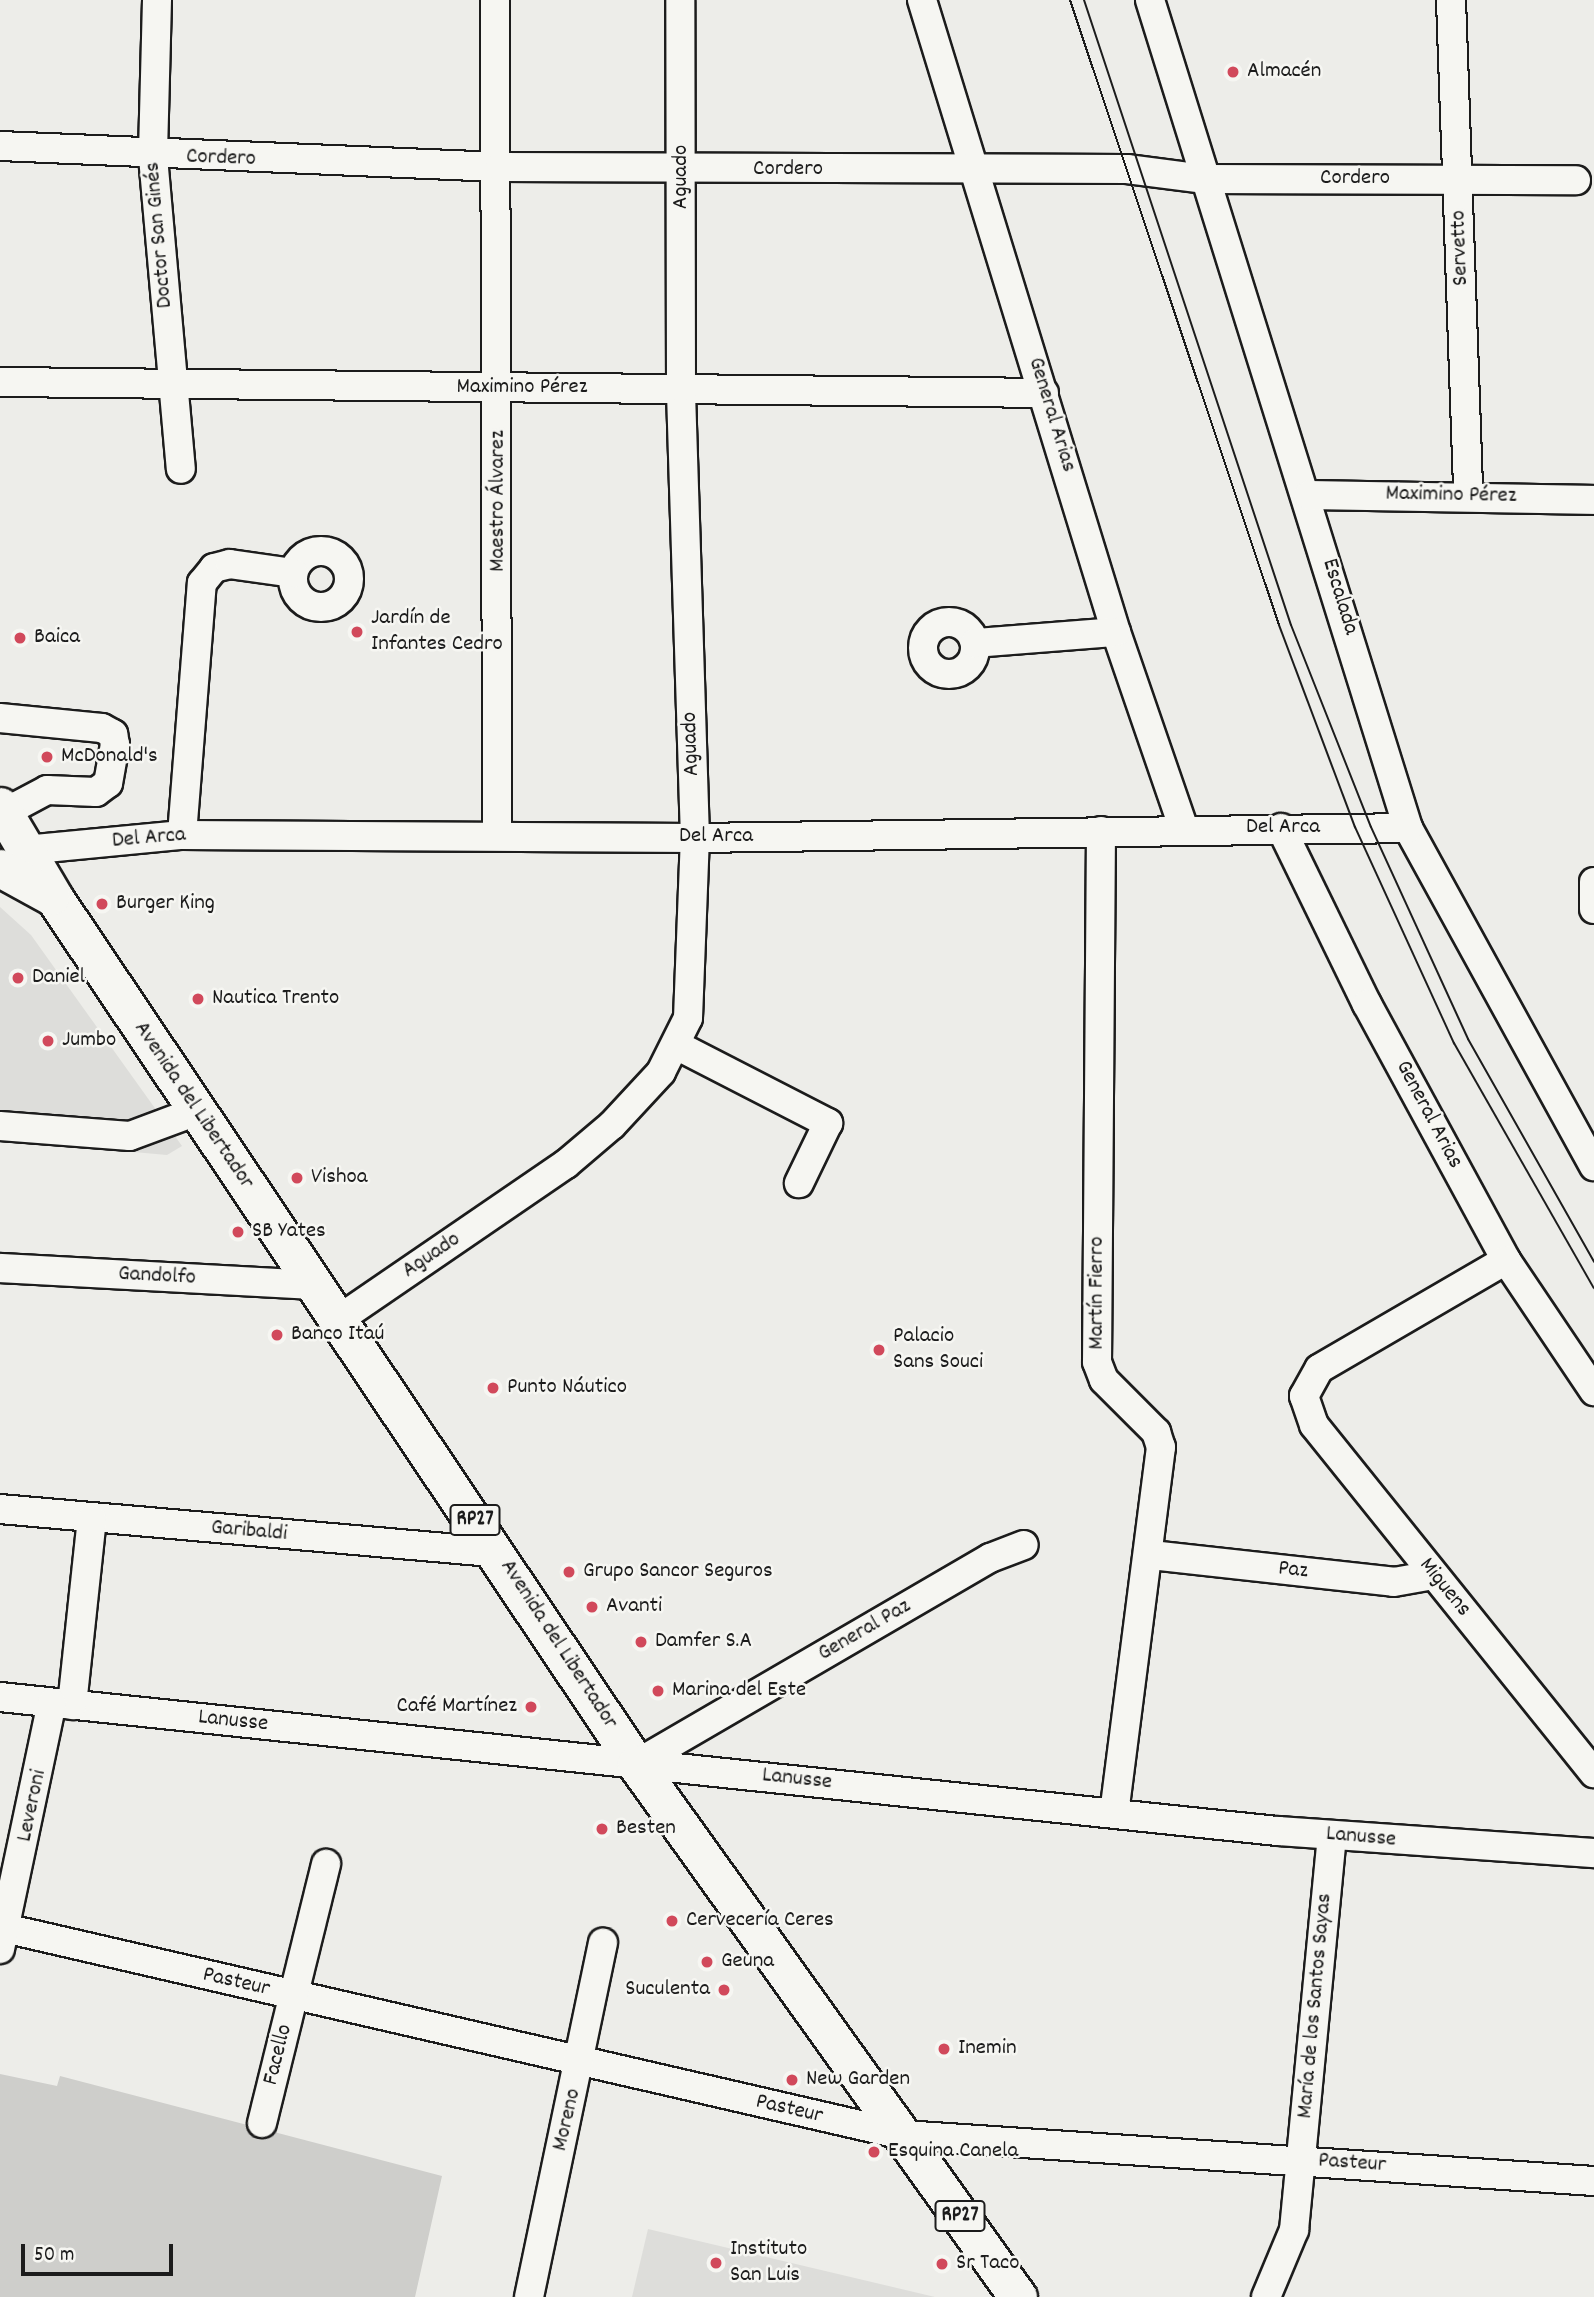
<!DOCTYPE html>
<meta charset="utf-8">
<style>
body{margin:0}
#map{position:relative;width:1594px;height:2297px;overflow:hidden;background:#edede9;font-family:Dekko,sans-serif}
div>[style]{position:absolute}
.built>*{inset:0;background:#ddddda}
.green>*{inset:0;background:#cececb}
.roads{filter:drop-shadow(2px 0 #1c1c1c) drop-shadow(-2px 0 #1c1c1c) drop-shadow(0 2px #1c1c1c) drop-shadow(0 -2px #1c1c1c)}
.minor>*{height:28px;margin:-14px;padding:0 14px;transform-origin:14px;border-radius:14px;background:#f6f6f2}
.minor>.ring{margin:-14px;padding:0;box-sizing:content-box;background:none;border:28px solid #f6f6f2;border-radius:50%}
.major>*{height:37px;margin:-18.5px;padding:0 18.5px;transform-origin:18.5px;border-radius:18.5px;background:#f6f6f2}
.tram>*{height:2px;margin:-1px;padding:0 1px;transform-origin:1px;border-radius:1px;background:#1c1c1c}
.dots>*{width:19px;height:19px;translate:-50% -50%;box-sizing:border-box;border:4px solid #f6f6f2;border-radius:50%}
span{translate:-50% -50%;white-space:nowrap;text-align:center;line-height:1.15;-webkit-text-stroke:5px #f6f6f2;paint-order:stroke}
.shield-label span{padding:2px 5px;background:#f6f6f2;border:2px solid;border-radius:5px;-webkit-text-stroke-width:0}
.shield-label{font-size:21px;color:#1c1c1c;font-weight:700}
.poi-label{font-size:23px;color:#1c1c1c}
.left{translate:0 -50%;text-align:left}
.right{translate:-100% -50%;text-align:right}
.street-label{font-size:23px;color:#1c1c1c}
.scale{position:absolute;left:21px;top:2244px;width:152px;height:32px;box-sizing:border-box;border:4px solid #1c1c1c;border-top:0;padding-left:9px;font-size:21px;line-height:24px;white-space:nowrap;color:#1c1c1c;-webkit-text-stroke:5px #f6f6f2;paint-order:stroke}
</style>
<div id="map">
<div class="built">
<i style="clip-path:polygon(0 907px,31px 935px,182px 1146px,167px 1155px,0 1140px)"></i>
<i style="clip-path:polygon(648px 2229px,935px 2297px,632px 2297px)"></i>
</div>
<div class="green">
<i style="clip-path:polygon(0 2074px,57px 2086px,60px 2076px,442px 2176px,415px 2297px,0 2297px)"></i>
</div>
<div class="roads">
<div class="minor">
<i style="left:157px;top:0;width:157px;rotate:91.5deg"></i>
<i style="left:153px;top:157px;width:313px;rotate:84.9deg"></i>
<i style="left:495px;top:0;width:833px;rotate:89.86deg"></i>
<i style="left:922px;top:0;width:661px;rotate:72.94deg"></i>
<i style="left:1116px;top:632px;width:208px;rotate:71deg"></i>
<i style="left:1150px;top:0;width:867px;rotate:72.69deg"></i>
<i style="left:1408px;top:828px;width:386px;rotate:61.2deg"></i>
<i style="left:1451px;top:0;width:495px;rotate:88deg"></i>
<i style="left:0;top:146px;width:500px;rotate:2.41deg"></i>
<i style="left:500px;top:167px;width:627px;rotate:0.18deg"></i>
<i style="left:1127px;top:169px;width:79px;rotate:7.3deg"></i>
<i style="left:1205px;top:179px;width:371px;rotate:0.2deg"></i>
<i style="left:0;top:382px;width:1044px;rotate:0.6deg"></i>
<i style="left:1309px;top:495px;width:285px;rotate:1deg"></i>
<i class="ring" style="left:293px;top:551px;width:28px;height:28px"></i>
<i class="ring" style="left:923px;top:622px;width:24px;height:24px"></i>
<i style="left:975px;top:643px;width:141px;rotate:-4.5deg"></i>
<i style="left:0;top:718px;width:102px;rotate:5.6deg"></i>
<i style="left:102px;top:728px;width:13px;rotate:29deg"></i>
<i style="left:113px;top:734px;width:10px;rotate:79deg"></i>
<i style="left:115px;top:744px;width:40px;rotate:100deg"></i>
<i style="left:108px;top:783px;width:15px;rotate:143deg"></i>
<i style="left:96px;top:792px;width:49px;rotate:-177.7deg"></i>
<i style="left:47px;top:790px;width:53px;rotate:152deg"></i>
<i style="left:1281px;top:828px;width:196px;rotate:64deg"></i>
<i style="left:1367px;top:1004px;width:291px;rotate:61.5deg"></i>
<i style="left:1506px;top:1260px;width:158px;rotate:56.1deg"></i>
<i style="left:1101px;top:831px;width:531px;rotate:90.43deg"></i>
<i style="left:1097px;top:1362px;width:19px;rotate:69deg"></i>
<i style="left:1104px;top:1380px;width:74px;rotate:45deg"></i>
<i style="left:1156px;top:1432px;width:16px;rotate:72deg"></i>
<i style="left:1161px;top:1447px;width:368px;rotate:97.3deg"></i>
<i style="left:182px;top:835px;width:253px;rotate:-85.5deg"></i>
<i style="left:202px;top:583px;width:19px;rotate:-51deg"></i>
<i style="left:214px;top:568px;width:16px;rotate:-14deg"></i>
<i style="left:230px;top:564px;width:64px;rotate:8.1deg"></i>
<i style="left:25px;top:850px;width:158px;rotate:-5.5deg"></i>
<i style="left:182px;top:835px;width:513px;rotate:0.34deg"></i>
<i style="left:695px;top:838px;width:713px;rotate:-0.8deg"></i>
<i style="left:1594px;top:882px;width:27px;rotate:90deg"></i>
<i style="left:678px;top:1046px;width:169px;rotate:27.2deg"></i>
<i style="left:828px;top:1123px;width:67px;rotate:115.8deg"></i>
<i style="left:0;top:1126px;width:130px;rotate:4.4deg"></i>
<i style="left:130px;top:1136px;width:72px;rotate:-20.5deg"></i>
<i style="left:1506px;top:1260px;width:216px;rotate:149.8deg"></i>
<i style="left:1319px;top:1369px;width:31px;rotate:119deg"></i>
<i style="left:1304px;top:1396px;width:31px;rotate:71deg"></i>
<i style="left:1314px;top:1425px;width:447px;rotate:51.2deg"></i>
<i style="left:0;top:1268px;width:314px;rotate:3.1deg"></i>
<i style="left:338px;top:1320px;width:276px;rotate:-34.4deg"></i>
<i style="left:566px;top:1164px;width:60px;rotate:-40.3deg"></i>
<i style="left:612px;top:1125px;width:72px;rotate:-47.2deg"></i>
<i style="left:661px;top:1072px;width:60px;rotate:-63.4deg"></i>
<i style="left:688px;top:1018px;width:180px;rotate:-87.8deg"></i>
<i style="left:695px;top:838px;width:451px;rotate:-91.8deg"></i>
<i style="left:681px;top:387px;width:387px;rotate:-90.1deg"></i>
<i style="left:0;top:1509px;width:500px;rotate:5deg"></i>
<i style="left:1151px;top:1555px;width:244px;rotate:6.3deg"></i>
<i style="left:1394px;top:1582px;width:40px;rotate:-10deg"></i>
<i style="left:0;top:1697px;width:1285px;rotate:5.99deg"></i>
<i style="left:1278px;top:1831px;width:317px;rotate:4deg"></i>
<i style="left:72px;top:1705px;width:187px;rotate:-83.9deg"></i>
<i style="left:636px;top:1764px;width:410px;rotate:-30.2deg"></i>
<i style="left:990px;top:1558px;width:36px;rotate:-21deg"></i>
<i style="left:0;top:1927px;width:927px;rotate:12.97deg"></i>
<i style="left:903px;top:2135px;width:693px;rotate:3.81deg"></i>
<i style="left:0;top:1949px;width:251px;rotate:-78.1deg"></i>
<i style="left:262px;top:2123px;width:267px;rotate:-76.1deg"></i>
<i style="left:529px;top:2297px;width:362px;rotate:-78.2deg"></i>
<i style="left:1266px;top:2297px;width:73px;rotate:-67.3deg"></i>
<i style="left:1294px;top:2230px;width:396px;rotate:-84.5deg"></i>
</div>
<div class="major">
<i style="left:0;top:806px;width:108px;rotate:59.4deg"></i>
<i style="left:55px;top:899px;width:1042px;rotate:56.11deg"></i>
<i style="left:636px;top:1764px;width:656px;rotate:54.37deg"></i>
<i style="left:0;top:868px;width:58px;rotate:28.8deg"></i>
</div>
</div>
<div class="tram">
<i style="left:1070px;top:0;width:659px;rotate:71.51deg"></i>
<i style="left:1279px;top:625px;width:216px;rotate:69.4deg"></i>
<i style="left:1355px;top:827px;width:238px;rotate:65.4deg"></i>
<i style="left:1454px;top:1043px;width:282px;rotate:60.3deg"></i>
<i style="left:1084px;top:0;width:658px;rotate:71.68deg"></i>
<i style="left:1291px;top:625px;width:217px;rotate:68.4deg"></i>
<i style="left:1371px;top:827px;width:233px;rotate:65.4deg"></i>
<i style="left:1468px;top:1039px;width:256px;rotate:60.5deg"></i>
</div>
<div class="dots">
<i style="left:1233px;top:72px;background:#d1495b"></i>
<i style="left:357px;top:632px;background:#d1495b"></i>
<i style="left:20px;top:638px;background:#d1495b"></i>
<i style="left:47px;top:757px;background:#d1495b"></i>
<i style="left:102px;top:904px;background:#d1495b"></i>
<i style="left:18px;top:978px;background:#d1495b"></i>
<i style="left:198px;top:999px;background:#d1495b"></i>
<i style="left:48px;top:1041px;background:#d1495b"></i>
<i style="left:297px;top:1178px;background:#d1495b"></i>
<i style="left:238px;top:1232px;background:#d1495b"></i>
<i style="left:277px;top:1335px;background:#d1495b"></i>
<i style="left:879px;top:1350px;background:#d1495b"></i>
<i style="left:493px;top:1388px;background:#d1495b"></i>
<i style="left:569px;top:1572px;background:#d1495b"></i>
<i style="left:592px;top:1607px;background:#d1495b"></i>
<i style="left:641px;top:1642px;background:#d1495b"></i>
<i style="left:658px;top:1691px;background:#d1495b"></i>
<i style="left:531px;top:1707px;background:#d1495b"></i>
<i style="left:602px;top:1829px;background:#d1495b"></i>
<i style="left:672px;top:1921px;background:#d1495b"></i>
<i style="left:707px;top:1962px;background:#d1495b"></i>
<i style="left:724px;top:1990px;background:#d1495b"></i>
<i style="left:944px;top:2049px;background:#d1495b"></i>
<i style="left:792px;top:2080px;background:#d1495b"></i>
<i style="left:874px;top:2152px;background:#d1495b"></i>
<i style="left:716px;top:2263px;background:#d1495b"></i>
<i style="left:942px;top:2264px;background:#d1495b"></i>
</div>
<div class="shield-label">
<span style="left:475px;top:1520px">RP27</span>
<span style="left:960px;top:2216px">RP27</span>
</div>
<div class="poi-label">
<span class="left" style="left:1247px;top:72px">Almacén</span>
<span class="left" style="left:371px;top:632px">Jardín de<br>Infantes Cedro</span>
<span class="left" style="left:34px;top:638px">Baica</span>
<span class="left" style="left:61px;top:757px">McDonald's</span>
<span class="left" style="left:116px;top:904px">Burger King</span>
<span class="left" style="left:32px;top:978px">Daniel</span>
<span class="left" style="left:212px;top:999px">Nautica Trento</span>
<span class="left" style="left:62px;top:1041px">Jumbo</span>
<span class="left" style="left:311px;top:1178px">Vishoa</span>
<span class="left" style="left:252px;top:1232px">SB Yates</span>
<span class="left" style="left:291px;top:1335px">Banco Itaú</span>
<span class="left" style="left:893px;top:1350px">Palacio<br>Sans Souci</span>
<span class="left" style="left:507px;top:1388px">Punto Náutico</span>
<span class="left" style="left:583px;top:1572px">Grupo Sancor Seguros</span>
<span class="left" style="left:606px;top:1607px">Avanti</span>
<span class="left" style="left:655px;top:1642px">Damfer S.A</span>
<span class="left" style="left:672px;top:1691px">Marina del Este</span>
<span class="right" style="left:517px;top:1707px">Café Martínez</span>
<span class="left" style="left:616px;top:1829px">Besten</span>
<span class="left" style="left:686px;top:1921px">Cervecería Ceres</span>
<span class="left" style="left:721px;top:1962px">Geuna</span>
<span class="right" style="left:710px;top:1990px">Suculenta</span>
<span class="left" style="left:958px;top:2049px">Inemin</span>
<span class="left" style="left:806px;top:2080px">New Garden</span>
<span class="left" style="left:888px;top:2152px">Esquina Canela</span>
<span class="left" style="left:730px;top:2263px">Instituto<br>San Luis</span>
<span class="left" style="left:956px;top:2264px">Sr Taco</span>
</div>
<div class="street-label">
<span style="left:221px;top:159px;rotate:2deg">Cordero</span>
<span style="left:788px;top:170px">Cordero</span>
<span style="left:682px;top:177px;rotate:-90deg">Aguado</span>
<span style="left:1355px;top:179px">Cordero</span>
<span style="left:160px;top:235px;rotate:-95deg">Doctor San Ginés</span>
<span style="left:1461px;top:248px;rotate:-92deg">Servetto</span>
<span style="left:522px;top:388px">Maximino Pérez</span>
<span style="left:1051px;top:415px;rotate:73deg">General Arias</span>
<span style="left:1451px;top:496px;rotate:1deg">Maximino Pérez</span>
<span style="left:499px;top:501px;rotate:-90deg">Maestro Álvarez</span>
<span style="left:1339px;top:597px;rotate:73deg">Escalada</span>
<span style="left:692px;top:744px;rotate:-92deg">Aguado</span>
<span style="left:1283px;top:828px">Del Arca</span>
<span style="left:716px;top:837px">Del Arca</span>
<span style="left:149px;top:839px;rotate:-5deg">Del Arca</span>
<span style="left:193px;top:1106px;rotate:56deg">Avenida del Libertador</span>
<span style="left:1428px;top:1115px;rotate:62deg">General Arias</span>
<span style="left:432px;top:1256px;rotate:-34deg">Aguado</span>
<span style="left:157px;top:1277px;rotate:3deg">Gandolfo</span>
<span style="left:1098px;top:1293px;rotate:-90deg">Martín Fierro</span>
<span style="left:249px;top:1532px;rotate:5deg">Garibaldi</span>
<span style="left:1293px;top:1571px;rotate:6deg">Paz</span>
<span style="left:1444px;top:1588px;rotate:51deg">Miguens</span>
<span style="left:865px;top:1631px;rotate:-30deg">General Paz</span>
<span style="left:558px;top:1645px;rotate:57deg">Avenida del Libertador</span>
<span style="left:233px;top:1722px;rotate:6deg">Lanusse</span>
<span style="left:797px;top:1780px;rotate:6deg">Lanusse</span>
<span style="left:33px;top:1806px;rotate:-78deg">Leveroni</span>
<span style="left:1361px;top:1838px;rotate:5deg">Lanusse</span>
<span style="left:236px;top:1983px;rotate:13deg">Pasteur</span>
<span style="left:1316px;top:2006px;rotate:-85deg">María de los Santos Sayas</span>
<span style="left:279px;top:2055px;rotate:-76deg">Facello</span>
<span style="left:789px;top:2110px;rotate:13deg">Pasteur</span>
<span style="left:568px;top:2120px;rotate:-77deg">Moreno</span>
<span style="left:1352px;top:2164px;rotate:4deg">Pasteur</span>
</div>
<div class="scale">50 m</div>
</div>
